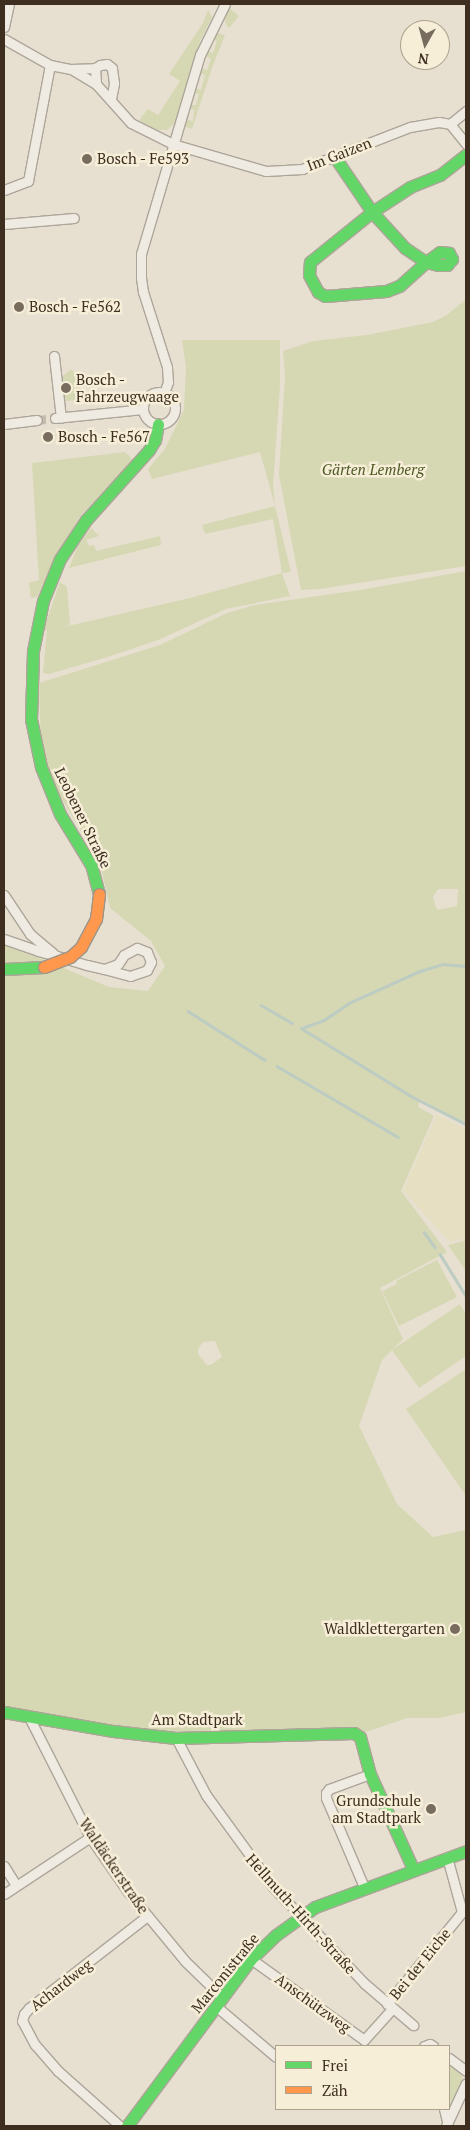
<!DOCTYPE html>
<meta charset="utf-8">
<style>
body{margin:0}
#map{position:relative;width:470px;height:2130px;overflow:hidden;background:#e7e0d1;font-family:"PT Serif",serif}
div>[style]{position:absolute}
.farmland>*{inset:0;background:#e6dfc2}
.green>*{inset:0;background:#d6d7b3}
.stream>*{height:2.5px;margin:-1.25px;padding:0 1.25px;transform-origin:1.25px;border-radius:1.25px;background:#bcccc2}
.street-tunnel>*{height:9px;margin-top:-4.5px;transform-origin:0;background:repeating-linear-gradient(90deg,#c5bcae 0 9px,transparent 0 13.5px)}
.roads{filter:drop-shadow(1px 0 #ada599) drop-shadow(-1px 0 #ada599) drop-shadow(0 1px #ada599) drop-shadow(0 -1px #ada599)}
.street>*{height:9px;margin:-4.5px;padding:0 4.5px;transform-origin:4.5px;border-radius:4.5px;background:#efebe3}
.street>.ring{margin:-4.5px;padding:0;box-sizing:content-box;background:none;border:9px solid #efebe3;border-radius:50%}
.fast>*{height:11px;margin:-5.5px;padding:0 5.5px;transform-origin:5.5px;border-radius:5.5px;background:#63d668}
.bridges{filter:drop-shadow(1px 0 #9c958a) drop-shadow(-1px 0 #9c958a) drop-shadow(0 1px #9c958a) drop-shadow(0 -1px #9c958a)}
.slow-bridge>*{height:11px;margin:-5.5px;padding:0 5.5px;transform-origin:5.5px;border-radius:5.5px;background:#ff974d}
.dots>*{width:14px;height:14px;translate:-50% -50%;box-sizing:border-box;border:2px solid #f7eed8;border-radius:50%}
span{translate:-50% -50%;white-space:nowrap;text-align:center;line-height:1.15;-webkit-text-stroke:5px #f7eed8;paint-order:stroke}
.street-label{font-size:15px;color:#3d2e20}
.poi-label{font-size:15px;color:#3d2e20}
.left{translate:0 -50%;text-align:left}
.right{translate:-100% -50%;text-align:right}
.park-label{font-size:15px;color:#4d5a26;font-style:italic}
.frame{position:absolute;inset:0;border:5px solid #3d2e20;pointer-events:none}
.legend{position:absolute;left:275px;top:2045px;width:175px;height:65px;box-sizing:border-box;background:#f7eed8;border:1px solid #ada18e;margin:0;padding:6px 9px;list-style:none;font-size:15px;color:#3d2e20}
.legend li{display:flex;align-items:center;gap:10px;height:25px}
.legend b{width:25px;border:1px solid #ada18e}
.north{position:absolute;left:400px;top:20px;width:50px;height:50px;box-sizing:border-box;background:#f7eed8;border:1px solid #ada18e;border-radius:50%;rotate:187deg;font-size:14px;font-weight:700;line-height:20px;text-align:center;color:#3d2e20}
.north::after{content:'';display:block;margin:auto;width:18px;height:22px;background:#786c5e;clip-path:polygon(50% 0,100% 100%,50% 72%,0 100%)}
</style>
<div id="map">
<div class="farmland">
<i style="clip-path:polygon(437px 1114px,466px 1130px,466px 1238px,450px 1242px,403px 1191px)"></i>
</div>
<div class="green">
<i style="clip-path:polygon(229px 8px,239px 16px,229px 28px,226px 24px,224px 15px)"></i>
<i style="clip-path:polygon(208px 10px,212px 17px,200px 41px,175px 123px,167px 130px,157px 130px,140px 121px,140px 119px,148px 109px,158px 115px,180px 81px,169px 74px,203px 23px)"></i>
<i style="clip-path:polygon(217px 33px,225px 35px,212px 68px,192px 129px,183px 126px,185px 119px,193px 121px,194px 110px,189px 108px,189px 105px,196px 105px,199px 94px,193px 93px,194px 88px,201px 90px,205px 75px,199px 73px,201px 69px,207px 70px,211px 59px,205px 55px,207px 51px,213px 53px,217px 41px,212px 39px)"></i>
<i style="clip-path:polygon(466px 299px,466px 566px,320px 589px,301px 590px,279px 475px,285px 376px,283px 351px,313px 341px,367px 335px,433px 322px,447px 315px)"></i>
<i style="clip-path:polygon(182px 340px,280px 340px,280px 386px,273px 485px,275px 506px,291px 572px,282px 573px,290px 596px,226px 609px,158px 640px,111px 656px,49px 674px,43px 673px,47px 630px,43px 631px,60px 582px,67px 587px,70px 625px,55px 629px,190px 598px,282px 573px,273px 519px,205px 534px,202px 525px,275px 506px,260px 452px,152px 479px,148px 469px,165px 449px,184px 410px,186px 367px)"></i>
<i style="clip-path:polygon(70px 370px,75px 371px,79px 376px,81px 400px,65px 401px,64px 393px,69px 392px,68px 383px,63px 383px,63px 376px)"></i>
<i style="clip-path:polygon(125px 452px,133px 460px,81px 515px,56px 556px,37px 597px,31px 598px,29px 583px,39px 580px,32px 463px)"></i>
<i style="clip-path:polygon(91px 528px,99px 536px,86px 540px,89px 546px,94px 545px,96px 551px,160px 536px,161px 545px,69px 568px,77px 548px)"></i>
<i style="clip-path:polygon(evenodd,466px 571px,466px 1125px,420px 1099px,418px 1107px,434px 1116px,401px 1191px,447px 1252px,380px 1288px,403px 1339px,382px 1360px,359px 1426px,397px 1504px,433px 1537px,466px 1530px,466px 1712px,439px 1718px,407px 1718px,363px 1733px,179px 1736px,4px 1708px,4px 943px,109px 987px,148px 991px,165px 966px,151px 941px,110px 908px,100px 863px,50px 779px,41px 745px,39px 683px,160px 645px,227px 613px,255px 605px,360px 590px,466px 571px,438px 889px,458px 889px,457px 906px,437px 910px,433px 897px,438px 889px,466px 571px,215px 1341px,222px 1357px,211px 1365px,207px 1365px,198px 1354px,198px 1349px,203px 1342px,215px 1341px)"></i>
<i style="clip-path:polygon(466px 1240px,466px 1271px,448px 1245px)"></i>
<i style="clip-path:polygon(437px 1260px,457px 1297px,399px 1326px,382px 1291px,397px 1284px,396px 1281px)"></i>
<i style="clip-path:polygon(460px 1304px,466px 1314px,466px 1356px,419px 1388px,392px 1350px)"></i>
<i style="clip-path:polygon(466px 1369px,466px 1496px,406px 1409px)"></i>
<i style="clip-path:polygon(449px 2062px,461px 2074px,463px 2079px,449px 2106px)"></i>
</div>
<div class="stream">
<i style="left:261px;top:1005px;width:36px;rotate:30deg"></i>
<i style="left:188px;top:1011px;width:91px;rotate:32.5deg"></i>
<i style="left:301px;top:1028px;width:129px;rotate:31.7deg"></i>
<i style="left:411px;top:1096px;width:62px;rotate:27deg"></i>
<i style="left:302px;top:1028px;width:23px;rotate:-20deg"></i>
<i style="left:324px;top:1020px;width:30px;rotate:-34deg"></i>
<i style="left:349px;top:1003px;width:78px;rotate:-24.3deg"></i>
<i style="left:420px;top:971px;width:24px;rotate:-17deg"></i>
<i style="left:443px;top:964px;width:23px;rotate:5deg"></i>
<i style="left:277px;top:1066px;width:140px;rotate:30.4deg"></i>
<i style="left:424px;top:1232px;width:19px;rotate:54deg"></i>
<i style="left:440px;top:1254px;width:49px;rotate:58.2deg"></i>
</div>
<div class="street-tunnel">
<i style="left:37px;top:420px;width:18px;rotate:-6deg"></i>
</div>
<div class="roads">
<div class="street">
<i style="left:4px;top:27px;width:24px;rotate:-78deg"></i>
<i style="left:4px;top:39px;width:53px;rotate:29.5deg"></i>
<i style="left:50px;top:65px;width:20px;rotate:11deg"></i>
<i style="left:70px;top:69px;width:25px;rotate:-2deg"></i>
<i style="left:71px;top:69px;width:29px;rotate:31deg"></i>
<i style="left:111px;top:99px;width:16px;rotate:-79deg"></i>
<i style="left:114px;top:83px;width:15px;rotate:-98deg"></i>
<i style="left:112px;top:68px;width:6px;rotate:-141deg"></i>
<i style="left:107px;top:64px;width:7px;rotate:172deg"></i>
<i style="left:100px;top:65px;width:6px;rotate:149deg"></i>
<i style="left:95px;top:68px;width:16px;rotate:86deg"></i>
<i style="left:96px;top:84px;width:52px;rotate:48.1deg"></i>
<i style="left:131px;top:123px;width:47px;rotate:26.6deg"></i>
<i style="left:173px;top:144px;width:97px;rotate:16.2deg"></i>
<i style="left:266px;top:171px;width:36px;rotate:-3deg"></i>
<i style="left:302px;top:169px;width:116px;rotate:-21.3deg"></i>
<i style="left:410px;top:127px;width:29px;rotate:-10deg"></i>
<i style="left:439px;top:122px;width:11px;rotate:10deg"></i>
<i style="left:450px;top:124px;width:26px;rotate:51deg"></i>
<i style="left:450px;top:124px;width:21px;rotate:-39deg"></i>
<i style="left:4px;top:190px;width:26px;rotate:-21deg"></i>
<i style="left:28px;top:181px;width:118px;rotate:-79.3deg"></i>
<i style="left:4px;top:224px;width:70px;rotate:-4.9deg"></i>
<i style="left:54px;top:356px;width:62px;rotate:83.6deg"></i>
<i class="ring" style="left:143px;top:392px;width:23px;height:23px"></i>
<i style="left:164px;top:393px;width:12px;rotate:-70deg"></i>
<i style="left:168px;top:382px;width:15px;rotate:-94deg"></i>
<i style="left:167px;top:367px;width:79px;rotate:-107.7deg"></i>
<i style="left:143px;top:292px;width:14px;rotate:-98deg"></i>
<i style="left:141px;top:278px;width:24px;rotate:-90deg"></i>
<i style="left:141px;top:254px;width:208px;rotate:-73.5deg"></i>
<i style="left:200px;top:55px;width:57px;rotate:-63.9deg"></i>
<i style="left:55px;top:418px;width:88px;rotate:-5.8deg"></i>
<i style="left:4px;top:424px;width:33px;rotate:-7deg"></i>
<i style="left:4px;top:895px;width:47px;rotate:56.3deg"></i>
<i style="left:30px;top:934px;width:30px;rotate:40deg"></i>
<i style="left:4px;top:939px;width:36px;rotate:19deg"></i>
<i style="left:38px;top:951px;width:20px;rotate:15deg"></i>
<i style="left:57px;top:956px;width:31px;rotate:17deg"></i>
<i style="left:87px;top:965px;width:17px;rotate:13deg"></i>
<i style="left:104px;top:969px;width:27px;rotate:15deg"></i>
<i style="left:130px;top:976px;width:18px;rotate:-19deg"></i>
<i style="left:147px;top:970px;width:9px;rotate:-63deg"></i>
<i style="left:151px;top:962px;width:11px;rotate:-112deg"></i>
<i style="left:147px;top:952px;width:11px;rotate:-158deg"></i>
<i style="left:137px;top:948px;width:15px;rotate:152deg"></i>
<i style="left:124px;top:955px;width:11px;rotate:124deg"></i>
<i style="left:118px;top:964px;width:15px;rotate:160deg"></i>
<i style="left:29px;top:1717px;width:135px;rotate:63.1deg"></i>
<i style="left:90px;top:1837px;width:67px;rotate:55.4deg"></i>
<i style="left:128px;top:1892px;width:89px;rotate:50.4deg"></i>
<i style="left:185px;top:1961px;width:53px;rotate:44.2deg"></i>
<i style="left:176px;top:1738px;width:64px;rotate:62.2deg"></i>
<i style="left:206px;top:1795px;width:114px;rotate:53.9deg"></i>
<i style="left:273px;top:1887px;width:132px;rotate:46.5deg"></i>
<i style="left:364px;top:1983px;width:65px;rotate:40.6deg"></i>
<i style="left:4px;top:1866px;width:22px;rotate:58deg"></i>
<i style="left:364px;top:1887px;width:97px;rotate:-113.1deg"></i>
<i style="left:326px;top:1798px;width:5px;rotate:-90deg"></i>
<i style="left:326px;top:1793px;width:5px;rotate:-53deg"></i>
<i style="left:329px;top:1789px;width:44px;rotate:-20.1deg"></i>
<i style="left:4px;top:1894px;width:103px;rotate:-33.5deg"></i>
<i style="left:251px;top:1959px;width:139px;rotate:35.6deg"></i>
<i style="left:364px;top:2040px;width:42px;rotate:-47.9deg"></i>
<i style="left:387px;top:2004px;width:119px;rotate:-50.8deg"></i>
<i style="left:462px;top:1912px;width:57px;rotate:-105.3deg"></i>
<i style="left:217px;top:2007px;width:77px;rotate:40.3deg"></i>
<i style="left:424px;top:2046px;width:6px;rotate:-18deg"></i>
<i style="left:430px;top:2044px;width:4px;rotate:34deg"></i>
<i style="left:449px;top:2058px;width:21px;rotate:37deg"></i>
<i style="left:444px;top:2109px;width:12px;rotate:76deg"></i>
<i style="left:120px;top:2126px;width:83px;rotate:-138.4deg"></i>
<i style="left:58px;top:2071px;width:35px;rotate:-131deg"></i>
<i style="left:35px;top:2045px;width:27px;rotate:-118deg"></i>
<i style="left:22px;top:2021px;width:7px;rotate:-74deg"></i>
<i style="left:24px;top:2014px;width:8px;rotate:-50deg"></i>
<i style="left:29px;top:2008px;width:150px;rotate:-37.9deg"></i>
<i style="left:446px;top:2126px;width:47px;rotate:-65.1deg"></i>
</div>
<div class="fast">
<i style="left:334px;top:156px;width:68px;rotate:55.8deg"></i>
<i style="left:372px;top:212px;width:49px;rotate:47.5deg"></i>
<i style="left:405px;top:248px;width:25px;rotate:34deg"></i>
<i style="left:426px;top:262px;width:12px;rotate:14deg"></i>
<i style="left:438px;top:265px;width:9px"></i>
<i style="left:447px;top:265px;width:8px;rotate:-50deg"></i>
<i style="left:452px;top:259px;width:7px;rotate:-117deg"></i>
<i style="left:449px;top:253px;width:9px;rotate:-174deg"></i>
<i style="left:440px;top:252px;width:17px;rotate:144deg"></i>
<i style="left:426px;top:262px;width:36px;rotate:138deg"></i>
<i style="left:399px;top:286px;width:14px;rotate:159deg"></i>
<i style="left:386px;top:291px;width:61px;rotate:175.3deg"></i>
<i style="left:325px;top:296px;width:8px;rotate:-150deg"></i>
<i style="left:318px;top:292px;width:19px;rotate:-118deg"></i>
<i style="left:309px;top:275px;width:13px;rotate:-86deg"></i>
<i style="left:310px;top:262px;width:80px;rotate:-38.9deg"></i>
<i style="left:372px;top:212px;width:45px;rotate:-33.3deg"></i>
<i style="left:410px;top:187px;width:32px;rotate:-22deg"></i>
<i style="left:440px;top:175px;width:33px;rotate:-38deg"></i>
<i style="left:99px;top:894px;width:30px;rotate:-105deg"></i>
<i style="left:91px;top:865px;width:60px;rotate:-121.3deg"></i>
<i style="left:60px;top:814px;width:51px;rotate:-112deg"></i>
<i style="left:41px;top:767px;width:49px;rotate:-101.8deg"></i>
<i style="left:31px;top:719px;width:68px;rotate:-88.3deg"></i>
<i style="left:33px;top:651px;width:51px;rotate:-78.7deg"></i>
<i style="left:43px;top:601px;width:45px;rotate:-68deg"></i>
<i style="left:60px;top:559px;width:47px;rotate:-56.3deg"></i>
<i style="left:86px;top:520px;width:94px;rotate:-48deg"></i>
<i style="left:149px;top:450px;width:12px;rotate:-59deg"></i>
<i style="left:155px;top:440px;width:16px;rotate:-79deg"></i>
<i style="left:4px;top:969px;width:40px;rotate:-2.9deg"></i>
<i style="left:4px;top:1712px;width:111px;rotate:9.9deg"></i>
<i style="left:113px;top:1731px;width:63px;rotate:6.3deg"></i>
<i style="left:176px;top:1738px;width:178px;rotate:-1.6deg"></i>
<i style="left:354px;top:1733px;width:7px;rotate:34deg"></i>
<i style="left:360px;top:1737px;width:38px;rotate:75deg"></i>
<i style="left:370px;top:1774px;width:104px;rotate:65.6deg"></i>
<i style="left:127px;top:2126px;width:208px;rotate:-53.4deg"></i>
<i style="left:251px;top:1959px;width:35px;rotate:-44deg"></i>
<i style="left:276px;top:1935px;width:48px;rotate:-35.7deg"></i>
<i style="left:315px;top:1907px;width:161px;rotate:-20.3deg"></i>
</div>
</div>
<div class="bridges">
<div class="slow-bridge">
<i style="left:44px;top:967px;width:28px;rotate:-21deg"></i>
<i style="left:70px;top:957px;width:15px;rotate:-42deg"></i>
<i style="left:81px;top:947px;width:32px;rotate:-62deg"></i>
<i style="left:96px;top:919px;width:25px;rotate:-83deg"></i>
</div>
</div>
<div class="dots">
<i style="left:87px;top:159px;background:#786c5e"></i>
<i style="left:19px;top:307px;background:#786c5e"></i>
<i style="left:66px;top:388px;background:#786c5e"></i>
<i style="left:48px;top:437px;background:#786c5e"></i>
<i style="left:455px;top:1629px;background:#786c5e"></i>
<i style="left:431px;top:1809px;background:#786c5e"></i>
</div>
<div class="street-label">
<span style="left:339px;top:154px;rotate:-21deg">Im Gaizen</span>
<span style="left:83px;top:818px;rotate:64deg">Leobener Straße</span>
<span style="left:197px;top:1720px">Am Stadtpark</span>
<span style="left:114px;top:1866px;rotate:56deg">Waldäckerstraße</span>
<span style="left:301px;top:1914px;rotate:48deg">Hellmuth-Hirth-Straße</span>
<span style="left:420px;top:1964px;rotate:-51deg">Bei der Eiche</span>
<span style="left:225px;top:1973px;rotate:-51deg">Marconistraße</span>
<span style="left:61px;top:1985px;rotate:-38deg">Achardweg</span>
<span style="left:313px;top:2003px;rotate:36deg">Anschützweg</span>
</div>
<div class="poi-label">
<span class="left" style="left:97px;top:159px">Bosch - Fe593</span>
<span class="left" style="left:29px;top:307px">Bosch - Fe562</span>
<span class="left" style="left:76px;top:388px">Bosch -<br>Fahrzeugwaage</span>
<span class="left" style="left:58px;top:437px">Bosch - Fe567</span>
<span class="right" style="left:445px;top:1629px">Waldklettergarten</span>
<span class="right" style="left:421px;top:1809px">Grundschule<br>am Stadtpark</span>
</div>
<div class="park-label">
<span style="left:373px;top:470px">Gärten Lemberg</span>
</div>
<div class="frame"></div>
<ul class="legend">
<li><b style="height:6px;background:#63d668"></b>Frei</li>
<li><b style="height:6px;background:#ff974d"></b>Zäh</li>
</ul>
<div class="north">N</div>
</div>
